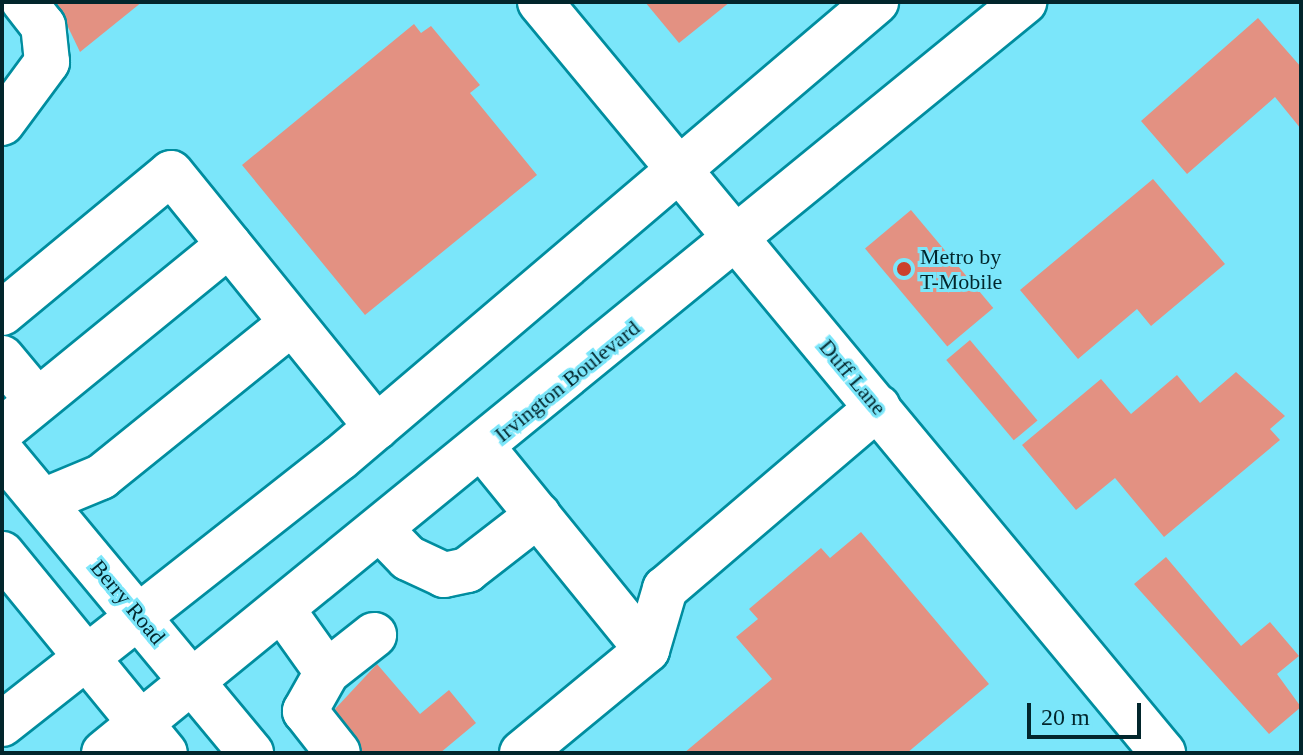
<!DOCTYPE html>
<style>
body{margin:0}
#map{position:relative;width:1303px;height:755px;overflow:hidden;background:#7be6fa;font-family:Georgia,serif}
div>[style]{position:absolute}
.building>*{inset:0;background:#e39182;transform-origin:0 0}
.roads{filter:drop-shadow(2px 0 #008d9f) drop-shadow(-2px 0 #008d9f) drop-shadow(0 2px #008d9f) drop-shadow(0 -2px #008d9f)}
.minor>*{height:44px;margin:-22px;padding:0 22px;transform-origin:22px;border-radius:22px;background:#fff}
.major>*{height:44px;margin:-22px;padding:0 22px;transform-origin:22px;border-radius:22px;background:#fff}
.dots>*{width:22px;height:22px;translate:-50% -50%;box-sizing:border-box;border:4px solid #7be6fa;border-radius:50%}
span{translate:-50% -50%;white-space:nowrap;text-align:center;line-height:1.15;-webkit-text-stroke:6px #7be6fa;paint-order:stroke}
.poi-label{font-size:22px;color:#02262c}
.left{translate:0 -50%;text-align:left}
.street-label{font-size:22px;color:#02262c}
.frame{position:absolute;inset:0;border:4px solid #02262c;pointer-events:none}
.scale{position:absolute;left:1027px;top:703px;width:114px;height:36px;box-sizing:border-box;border:4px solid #02262c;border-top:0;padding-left:10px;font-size:24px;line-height:28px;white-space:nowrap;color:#02262c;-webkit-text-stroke:6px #7be6fa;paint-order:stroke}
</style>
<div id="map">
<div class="building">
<i style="clip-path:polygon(56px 2px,142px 2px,80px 52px)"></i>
<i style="clip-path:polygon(645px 2px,730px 2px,679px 43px)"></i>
<i style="clip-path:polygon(1258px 18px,1301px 67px,1301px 129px,1275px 97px,1187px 174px,1141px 121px)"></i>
<i style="clip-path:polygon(414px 24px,421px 33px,431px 26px,480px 85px,470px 93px,537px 175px,365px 315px,242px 165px)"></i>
<i style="clip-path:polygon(1153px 179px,1225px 264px,1151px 326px,1137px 309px,1078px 359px,1020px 290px)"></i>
<i style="left:911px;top:210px;width:128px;height:60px;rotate:50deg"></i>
<i style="left:970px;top:340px;width:105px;height:31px;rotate:50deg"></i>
<i style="clip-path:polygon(1236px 372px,1285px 416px,1270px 429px,1280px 440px,1164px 537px,1115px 478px,1076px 510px,1022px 445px,1101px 379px,1131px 414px,1177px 375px,1200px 403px)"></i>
<i style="clip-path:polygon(861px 532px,989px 684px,907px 753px,684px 753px,772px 679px,736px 637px,758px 619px,749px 609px,821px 548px,830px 558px)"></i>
<i style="clip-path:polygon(1166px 557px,1241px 646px,1270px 622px,1299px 656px,1277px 674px,1301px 707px,1269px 734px,1134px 584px)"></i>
<i style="clip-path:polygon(377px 664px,420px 714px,449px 690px,476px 723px,440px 753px,362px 753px,335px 709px)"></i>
</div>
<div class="roads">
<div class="minor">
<i style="left:540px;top:2px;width:976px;rotate:50.32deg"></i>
<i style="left:2px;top:123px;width:76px;rotate:-53.6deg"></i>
<i style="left:47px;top:62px;width:36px;rotate:-96deg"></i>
<i style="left:43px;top:26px;width:31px;rotate:-128deg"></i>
<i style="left:2px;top:313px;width:219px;rotate:-39.6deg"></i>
<i style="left:171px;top:173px;width:327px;rotate:51deg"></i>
<i style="left:2px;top:358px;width:55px;rotate:50.2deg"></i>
<i style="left:2px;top:430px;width:293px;rotate:-39.2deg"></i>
<i style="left:483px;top:448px;width:260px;rotate:50.9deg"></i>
<i style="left:2px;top:453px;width:390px;rotate:50.3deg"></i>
<i style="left:43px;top:501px;width:63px;rotate:-22.5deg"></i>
<i style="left:101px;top:477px;width:245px;rotate:-38.9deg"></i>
<i style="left:381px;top:530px;width:39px;rotate:46deg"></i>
<i style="left:408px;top:558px;width:40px;rotate:25deg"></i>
<i style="left:444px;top:575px;width:24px;rotate:-12deg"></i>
<i style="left:467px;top:570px;width:90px;rotate:-37.8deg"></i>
<i style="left:2px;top:554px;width:257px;rotate:50.7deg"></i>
<i style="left:282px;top:609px;width:77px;rotate:54.5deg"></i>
<i style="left:327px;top:672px;width:45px;rotate:119.4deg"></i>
<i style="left:305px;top:711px;width:53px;rotate:51.8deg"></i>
<i style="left:327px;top:672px;width:60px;rotate:-38.2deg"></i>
<i style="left:522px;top:753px;width:162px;rotate:-39.5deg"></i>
<i style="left:647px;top:650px;width:64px;rotate:-73.6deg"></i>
<i style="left:665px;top:589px;width:280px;rotate:-40.5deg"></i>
</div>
<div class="major">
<i style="left:2px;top:724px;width:430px;rotate:-38.2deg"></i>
<i style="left:340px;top:458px;width:704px;rotate:-40.39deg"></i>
<i style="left:104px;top:753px;width:1188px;rotate:-39.22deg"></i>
</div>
</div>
<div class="dots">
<i style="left:904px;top:269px;background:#cc402c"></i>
</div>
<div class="poi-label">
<span class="left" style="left:920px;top:269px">Metro by<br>T-Mobile</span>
</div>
<div class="street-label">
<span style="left:853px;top:377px;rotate:50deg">Duff Lane</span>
<span style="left:567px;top:381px;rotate:-39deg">Irvington Boulevard</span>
<span style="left:128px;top:602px;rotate:50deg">Berry Road</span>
</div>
<div class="frame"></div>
<div class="scale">20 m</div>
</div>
